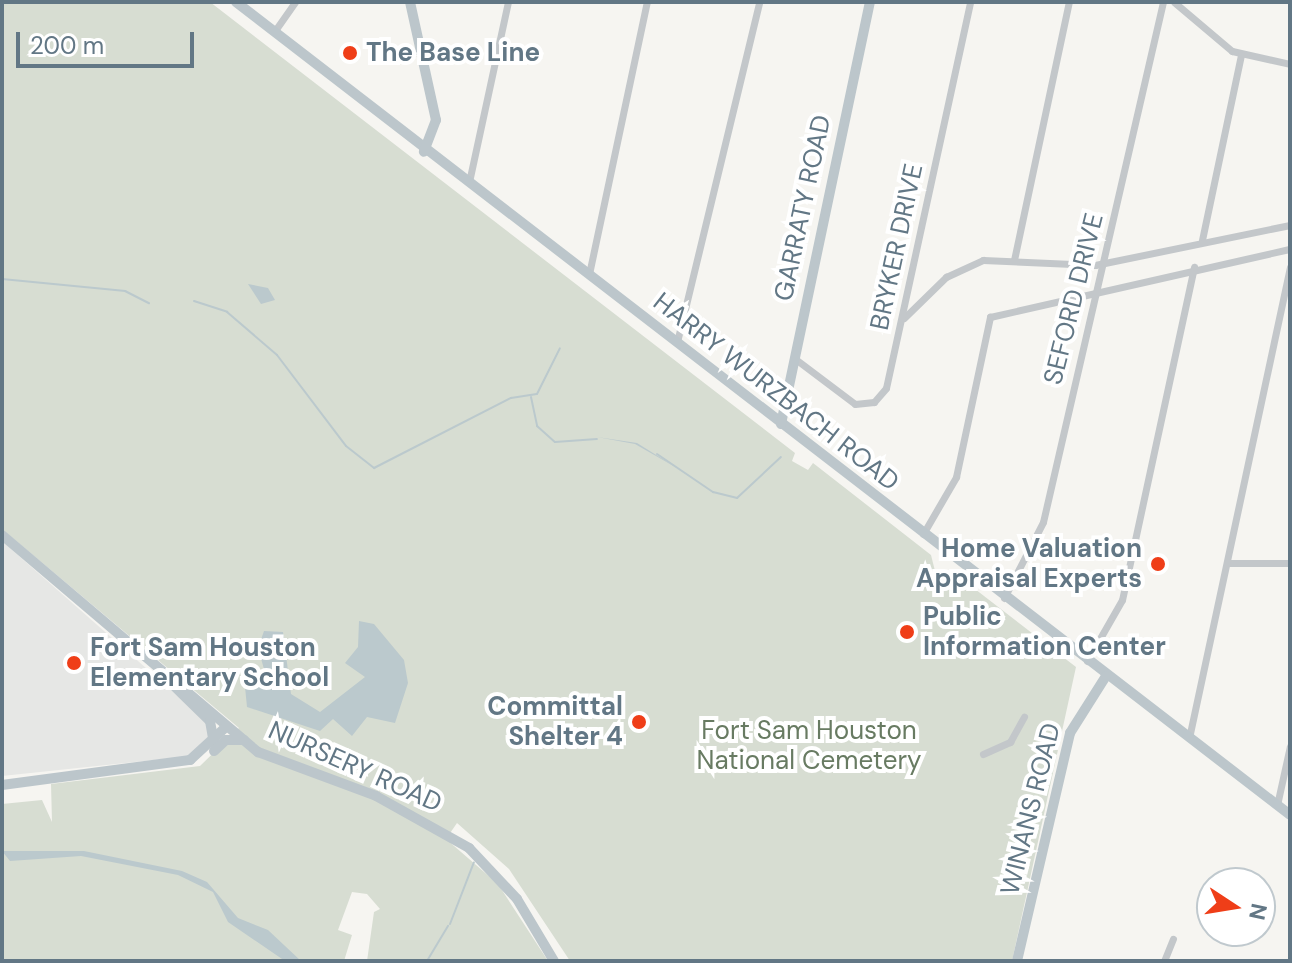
<!DOCTYPE html>
<style>
body{margin:0}
#map{position:relative;width:1292px;height:963px;overflow:hidden;background:#f6f5f1;font-family:"DM Sans",sans-serif}
div>[style]{position:absolute}
.built>*{inset:0;background:#e6e7e5}
.green>*{inset:0;background:#d7ddd2}
.water>*{inset:0;background:#bbc9cd}
.stream>*{height:2px;margin:-1px;padding:0 1px;transform-origin:1px;border-radius:1px;background:#bbc9cd}
.street>*{height:7px;margin:-3.5px;padding:0 3.5px;transform-origin:3.5px;border-radius:3.5px;background:#c3c7ca}
.secondary>*{height:10px;margin:-5px;padding:0 5px;transform-origin:5px;border-radius:5px;background:#bcc6cb}
.dots>*{width:22px;height:22px;translate:-50% -50%;box-sizing:border-box;border:4px solid #fff;border-radius:50%}
span{translate:-50% -50%;white-space:nowrap;text-align:center;line-height:1.15;-webkit-text-stroke:8px #fff;paint-order:stroke}
.poi-label{font-size:26px;color:#627785;font-weight:700}
.left{translate:0 -50%;text-align:left}
.right{translate:-100% -50%;text-align:right}
.street-label{font-size:26px;color:#627785}
.park-label{font-size:26px;color:#687b62}
.frame{position:absolute;inset:0;border:4px solid #627785;pointer-events:none}
.north{position:absolute;left:1196px;top:867px;width:80px;height:80px;box-sizing:border-box;background:#fff;border:2px solid #c0c9ce;border-radius:50%;rotate:102deg;font-size:22px;font-weight:700;line-height:32px;text-align:center;color:#627785}
.north::after{content:'';display:block;margin:auto;width:28px;height:36px;background:#ef3e18;clip-path:polygon(50% 0,100% 100%,50% 72%,0 100%)}
.scale{position:absolute;left:16px;top:32px;width:178px;height:36px;box-sizing:border-box;border:4px solid #627785;border-top:0;padding-left:10px;font-size:24px;line-height:28px;white-space:nowrap;color:#627785;-webkit-text-stroke:6px #fff;paint-order:stroke}
</style>
<div id="map">
<div class="built">
<i style="clip-path:polygon(2px 541px,206px 721px,210px 734px,192px 756px,2px 776px)"></i>
</div>
<div class="green">
<i style="clip-path:polygon(2px 2px,210px 2px,795px 453px,792px 461px,808px 470px,813px 463px,931px 555px,935px 571px,962px 579px,1076px 667px,1012px 961px,570px 961px,509px 869px,457px 823px,446px 839px,498px 884px,548px 961px,367px 961px,374px 912px,380px 909px,367px 894px,352px 892px,338px 930px,352px 935px,344px 961px,2px 961px,2px 804px,42px 800px,52px 822px,51px 784px,200px 766px,239px 728px,2px 529px)"></i>
</div>
<div class="water">
<i style="clip-path:polygon(248px 284px,268px 288px,275px 300px,261px 304px)"></i>
<i style="clip-path:polygon(597px 437px,637px 443px,677px 468px,635px 444px)"></i>
<i style="clip-path:polygon(359px 621px,374px 624px,404px 660px,408px 683px,395px 723px,367px 717px,352px 736px,333px 719px,320px 731px,247px 707px,244px 677px,266px 676px,258px 648px,264px 631px,283px 632px,291px 694px,320px 712px,365px 677px,345px 663px,358px 647px)"></i>
<i style="clip-path:polygon(2px 851px,84px 851px,182px 871px,207px 882px,238px 918px,268px 930px,301px 961px,285px 961px,228px 922px,213px 892px,178px 875px,81px 856px,10px 861px)"></i>
</div>
<div class="stream">
<i style="left:2px;top:279px;width:124px;rotate:5.6deg"></i>
<i style="left:125px;top:291px;width:27px;rotate:27deg"></i>
<i style="left:194px;top:301px;width:35px;rotate:18deg"></i>
<i style="left:227px;top:312px;width:66px;rotate:40.7deg"></i>
<i style="left:277px;top:355px;width:114px;rotate:52.8deg"></i>
<i style="left:346px;top:446px;width:36px;rotate:38deg"></i>
<i style="left:374px;top:468px;width:154px;rotate:-27.1deg"></i>
<i style="left:511px;top:398px;width:26px;rotate:-9deg"></i>
<i style="left:537px;top:394px;width:51px;rotate:-63.4deg"></i>
<i style="left:531px;top:397px;width:30px;rotate:78deg"></i>
<i style="left:537px;top:426px;width:24px;rotate:42deg"></i>
<i style="left:555px;top:442px;width:42px;rotate:-4.1deg"></i>
<i style="left:657px;top:454px;width:68px;rotate:34.2deg"></i>
<i style="left:713px;top:492px;width:25px;rotate:14deg"></i>
<i style="left:737px;top:498px;width:60px;rotate:-43deg"></i>
<i style="left:450px;top:924px;width:66px;rotate:-68.8deg"></i>
<i style="left:427px;top:961px;width:41px;rotate:-59deg"></i>
</div>
<div class="street">
<i style="left:1174px;top:2px;width:76px;rotate:40.2deg"></i>
<i style="left:1232px;top:51px;width:59px;rotate:12.6deg"></i>
<i style="left:274px;top:32px;width:37px;rotate:-55deg"></i>
<i style="left:469px;top:182px;width:184px;rotate:-77.8deg"></i>
<i style="left:1202px;top:240px;width:189px;rotate:-78.1deg"></i>
<i style="left:1014px;top:260px;width:264px;rotate:-78deg"></i>
<i style="left:589px;top:274px;width:278px;rotate:-78deg"></i>
<i style="left:904px;top:318px;width:59px;rotate:-44.3deg"></i>
<i style="left:946px;top:277px;width:41px;rotate:-24.7deg"></i>
<i style="left:983px;top:260px;width:112px;rotate:2.6deg"></i>
<i style="left:1095px;top:265px;width:199px;rotate:-11.6deg"></i>
<i style="left:677px;top:342px;width:350px;rotate:-76.4deg"></i>
<i style="left:794px;top:358px;width:76px;rotate:37deg"></i>
<i style="left:855px;top:404px;width:19px;rotate:-6deg"></i>
<i style="left:874px;top:402px;width:18px;rotate:-49deg"></i>
<i style="left:886px;top:388px;width:395px;rotate:-77.7deg"></i>
<i style="left:923px;top:534px;width:66px;rotate:-59.9deg"></i>
<i style="left:956px;top:477px;width:164px;rotate:-78deg"></i>
<i style="left:990px;top:317px;width:308px;rotate:-12.8deg"></i>
<i style="left:1228px;top:563px;width:62px"></i>
<i style="left:1004px;top:598px;width:85px;rotate:-62.8deg"></i>
<i style="left:1043px;top:522px;width:534px;rotate:-77.01deg"></i>
<i style="left:1087px;top:661px;width:70px;rotate:-60.2deg"></i>
<i style="left:1122px;top:600px;width:341px;rotate:-77.8deg"></i>
<i style="left:1189px;top:738px;width:482px;rotate:-77.9deg"></i>
<i style="left:983px;top:754px;width:30px;rotate:-24deg"></i>
<i style="left:1010px;top:742px;width:29px;rotate:-61deg"></i>
<i style="left:1277px;top:805px;width:60px;rotate:-77.6deg"></i>
<i style="left:1164px;top:961px;width:24px;rotate:-68deg"></i>
</div>
<div class="secondary">
<i style="left:236px;top:2px;width:1331px;rotate:37.64deg"></i>
<i style="left:410px;top:2px;width:121px;rotate:77.6deg"></i>
<i style="left:436px;top:120px;width:34px;rotate:111deg"></i>
<i style="left:781px;top:424px;width:431px;rotate:-78.1deg"></i>
<i style="left:2px;top:535px;width:336px;rotate:40.3deg"></i>
<i style="left:258px;top:752px;width:126px;rotate:20.4deg"></i>
<i style="left:376px;top:796px;width:107px;rotate:29.2deg"></i>
<i style="left:469px;top:848px;width:70px;rotate:46.7deg"></i>
<i style="left:517px;top:899px;width:72px;rotate:59.2deg"></i>
<i style="left:175px;top:687px;width:49px;rotate:44.2deg"></i>
<i style="left:210px;top:721px;width:22px;rotate:80deg"></i>
<i style="left:214px;top:751px;width:16px;rotate:-43deg"></i>
<i style="left:226px;top:740px;width:18px"></i>
<i style="left:2px;top:785px;width:190px;rotate:-7.6deg"></i>
<i style="left:190px;top:760px;width:50px;rotate:-42.6deg"></i>
<i style="left:1017px;top:961px;width:234px;rotate:-76.9deg"></i>
<i style="left:1070px;top:733px;width:67px;rotate:-57.7deg"></i>
</div>
<div class="dots">
<i style="left:350px;top:53px;background:#ef3e18"></i>
<i style="left:1158px;top:564px;background:#ef3e18"></i>
<i style="left:907px;top:632px;background:#ef3e18"></i>
<i style="left:74px;top:663px;background:#ef3e18"></i>
<i style="left:639px;top:722px;background:#ef3e18"></i>
</div>
<div class="poi-label">
<span class="left" style="left:366px;top:53px">The Base Line</span>
<span class="right" style="left:1142px;top:564px">Home Valuation<br>Appraisal Experts</span>
<span class="left" style="left:923px;top:632px">Public<br>Information Center</span>
<span class="left" style="left:90px;top:663px">Fort Sam Houston<br>Elementary School</span>
<span class="right" style="left:623px;top:722px">Committal<br>Shelter 4</span>
</div>
<div class="street-label">
<span style="left:803px;top:208px;rotate:-78deg">GARRATY ROAD</span>
<span style="left:897px;top:247px;rotate:-78deg">BRYKER DRIVE</span>
<span style="left:1074px;top:299px;rotate:-76deg">SEFORD DRIVE</span>
<span style="left:776px;top:392px;rotate:38deg">HARRY WURZBACH ROAD</span>
<span style="left:355px;top:767px;rotate:24deg">NURSERY ROAD</span>
<span style="left:1031px;top:809px;rotate:-76deg">WINANS ROAD</span>
</div>
<div class="park-label">
<span style="left:809px;top:746px">Fort Sam Houston<br>National Cemetery</span>
</div>
<div class="frame"></div>
<div class="north">N</div>
<div class="scale">200 m</div>
</div>
